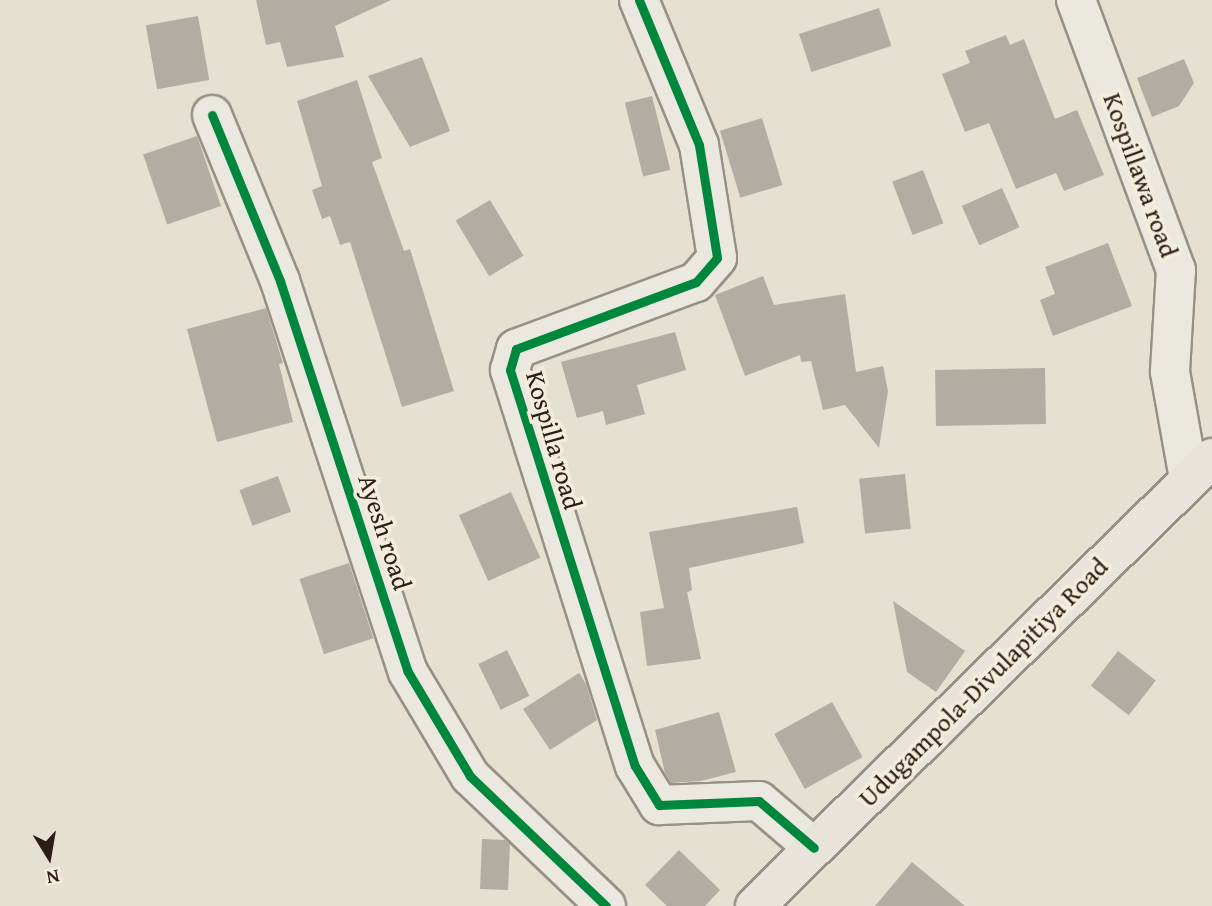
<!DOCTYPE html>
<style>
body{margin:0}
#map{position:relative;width:1212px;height:906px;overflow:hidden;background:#e5e0d0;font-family:"Gentium Book Plus",serif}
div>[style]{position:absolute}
.building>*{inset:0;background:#b1ada2;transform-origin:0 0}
.roads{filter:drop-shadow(2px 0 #959187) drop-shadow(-2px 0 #959187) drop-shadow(0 2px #959187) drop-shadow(0 -2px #959187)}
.minor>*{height:38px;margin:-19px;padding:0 19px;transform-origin:19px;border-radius:19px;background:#ebe8e0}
.major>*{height:38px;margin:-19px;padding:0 19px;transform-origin:19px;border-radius:19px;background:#e8e4db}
.cycleway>*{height:9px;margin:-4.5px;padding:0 4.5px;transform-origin:4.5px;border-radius:4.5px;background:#00873e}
span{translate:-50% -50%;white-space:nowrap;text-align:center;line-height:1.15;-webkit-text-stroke:7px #f4eddb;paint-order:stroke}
.street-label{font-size:26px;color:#2c1e17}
.north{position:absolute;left:14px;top:822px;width:70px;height:70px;-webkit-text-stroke:5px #f4eddb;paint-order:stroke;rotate:169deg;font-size:19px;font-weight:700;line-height:28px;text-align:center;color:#2c1e17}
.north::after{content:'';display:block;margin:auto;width:24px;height:32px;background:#2c1e17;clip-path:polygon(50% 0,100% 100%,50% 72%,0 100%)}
</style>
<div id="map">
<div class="building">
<i style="clip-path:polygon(256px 0,391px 0,335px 26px,344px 57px,287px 67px,280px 42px,266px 45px)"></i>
<i style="left:879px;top:8px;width:40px;height:84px;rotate:72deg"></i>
<i style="left:198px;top:16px;width:65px;height:53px;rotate:80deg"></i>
<i style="clip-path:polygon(1006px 35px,1010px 45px,1024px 39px,1055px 119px,1077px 110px,1104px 175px,1064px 191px,1056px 173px,1016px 189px,989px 123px,965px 132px,942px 74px,970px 63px,965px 51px)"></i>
<i style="clip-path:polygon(422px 57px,450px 131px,410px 147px,368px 76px)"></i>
<i style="clip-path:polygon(1184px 59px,1194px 83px,1179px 106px,1152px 117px,1137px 78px)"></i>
<i style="clip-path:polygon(357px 80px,382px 158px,372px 162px,404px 251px,410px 249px,454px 391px,402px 407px,350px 242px,340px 245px,330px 216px,322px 219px,312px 190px,322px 186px,297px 101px)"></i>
<i style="left:652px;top:96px;width:76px;height:28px;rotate:76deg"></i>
<i style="left:762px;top:118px;width:70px;height:44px;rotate:73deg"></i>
<i style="left:197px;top:136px;width:74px;height:57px;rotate:71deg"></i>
<i style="left:923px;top:170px;width:57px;height:33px;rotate:69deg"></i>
<i style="left:1002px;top:188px;width:43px;height:44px;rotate:66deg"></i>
<i style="left:490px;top:200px;width:65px;height:40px;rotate:59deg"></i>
<i style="clip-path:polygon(1108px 243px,1132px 306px,1053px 336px,1040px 300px,1055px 294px,1045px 267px)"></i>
<i style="clip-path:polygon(763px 276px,774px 305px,845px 294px,856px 372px,883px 366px,888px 391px,879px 448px,845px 405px,823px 410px,811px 361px,801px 362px,800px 355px,745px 376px,715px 295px)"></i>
<i style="clip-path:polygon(266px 308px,283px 363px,279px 364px,293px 422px,217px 442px,187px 329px)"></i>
<i style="clip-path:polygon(675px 332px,686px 370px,637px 385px,645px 414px,606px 425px,603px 411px,577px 418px,561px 362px)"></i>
<i style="left:1045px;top:368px;width:56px;height:110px;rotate:89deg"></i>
<i style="left:905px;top:474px;width:55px;height:46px;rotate:84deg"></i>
<i style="left:278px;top:476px;width:38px;height:41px;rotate:70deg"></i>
<i style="left:511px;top:492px;width:72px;height:57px;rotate:66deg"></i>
<i style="clip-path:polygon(797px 507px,804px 543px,689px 568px,692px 590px,687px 592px,701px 659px,647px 666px,640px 612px,664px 608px,649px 532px)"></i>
<i style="left:349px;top:563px;width:79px;height:52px;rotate:72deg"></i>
<i style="clip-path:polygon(893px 601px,965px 651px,936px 692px,907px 672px)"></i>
<i style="left:507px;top:650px;width:51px;height:32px;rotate:64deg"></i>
<i style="left:1118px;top:651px;width:48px;height:44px;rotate:38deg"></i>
<i style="clip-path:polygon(579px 673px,586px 684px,597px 720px,550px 750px,523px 709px)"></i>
<i style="left:832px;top:702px;width:63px;height:66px;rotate:61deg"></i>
<i style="clip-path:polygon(719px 712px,736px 772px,701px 781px,671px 783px,665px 773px,655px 730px)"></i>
<i style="clip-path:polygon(482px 839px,505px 840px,510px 844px,508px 890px,480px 889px)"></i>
<i style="clip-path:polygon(679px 850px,720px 890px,705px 906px,667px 906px,645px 885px)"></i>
<i style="clip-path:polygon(912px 862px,965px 906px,875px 906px)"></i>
</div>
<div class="roads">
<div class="minor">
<i style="left:639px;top:0;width:157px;rotate:67.5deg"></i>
<i style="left:699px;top:145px;width:114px;rotate:80.9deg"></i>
<i style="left:717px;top:258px;width:32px;rotate:131deg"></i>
<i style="left:696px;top:282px;width:192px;rotate:159.6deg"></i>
<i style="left:516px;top:349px;width:22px;rotate:106deg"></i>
<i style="left:510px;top:370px;width:415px;rotate:72.5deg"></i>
<i style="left:635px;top:766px;width:46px;rotate:58.4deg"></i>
<i style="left:659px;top:805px;width:100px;rotate:-2.3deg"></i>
<i style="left:759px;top:801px;width:72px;rotate:40.5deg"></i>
<i style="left:1076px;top:0;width:288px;rotate:69.7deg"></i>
<i style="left:1176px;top:270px;width:102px;rotate:93.4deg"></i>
<i style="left:1170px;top:372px;width:109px;rotate:79.9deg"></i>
<i style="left:212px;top:115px;width:179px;rotate:67.7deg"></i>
<i style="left:280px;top:281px;width:411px;rotate:71.9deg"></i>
<i style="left:408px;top:672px;width:121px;rotate:59.2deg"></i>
<i style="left:470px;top:776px;width:188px;rotate:43.7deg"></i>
</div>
<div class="major">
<i style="left:755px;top:906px;width:640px;rotate:-44.43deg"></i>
</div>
</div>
<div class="cycleway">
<i style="left:639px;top:0;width:157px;rotate:67.5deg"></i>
<i style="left:699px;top:145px;width:114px;rotate:80.9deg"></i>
<i style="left:717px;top:258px;width:32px;rotate:131deg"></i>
<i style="left:696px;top:282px;width:192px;rotate:159.6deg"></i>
<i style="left:516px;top:349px;width:22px;rotate:106deg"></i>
<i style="left:510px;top:370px;width:415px;rotate:72.5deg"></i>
<i style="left:635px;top:766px;width:46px;rotate:58.4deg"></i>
<i style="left:659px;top:805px;width:100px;rotate:-2.3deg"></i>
<i style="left:759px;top:801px;width:72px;rotate:40.5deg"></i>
<i style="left:212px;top:115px;width:179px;rotate:67.7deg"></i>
<i style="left:280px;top:281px;width:411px;rotate:71.9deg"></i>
<i style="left:408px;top:672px;width:121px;rotate:59.2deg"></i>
<i style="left:470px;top:776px;width:188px;rotate:43.7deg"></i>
</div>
<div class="street-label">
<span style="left:1141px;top:175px;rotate:70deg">Kospillawa road</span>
<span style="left:554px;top:440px;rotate:74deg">Kospilla road</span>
<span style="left:385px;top:532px;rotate:72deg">Ayesh road</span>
<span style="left:983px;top:682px;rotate:-45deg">Udugampola-Divulapitiya Road</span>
</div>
<div class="north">N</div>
</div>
